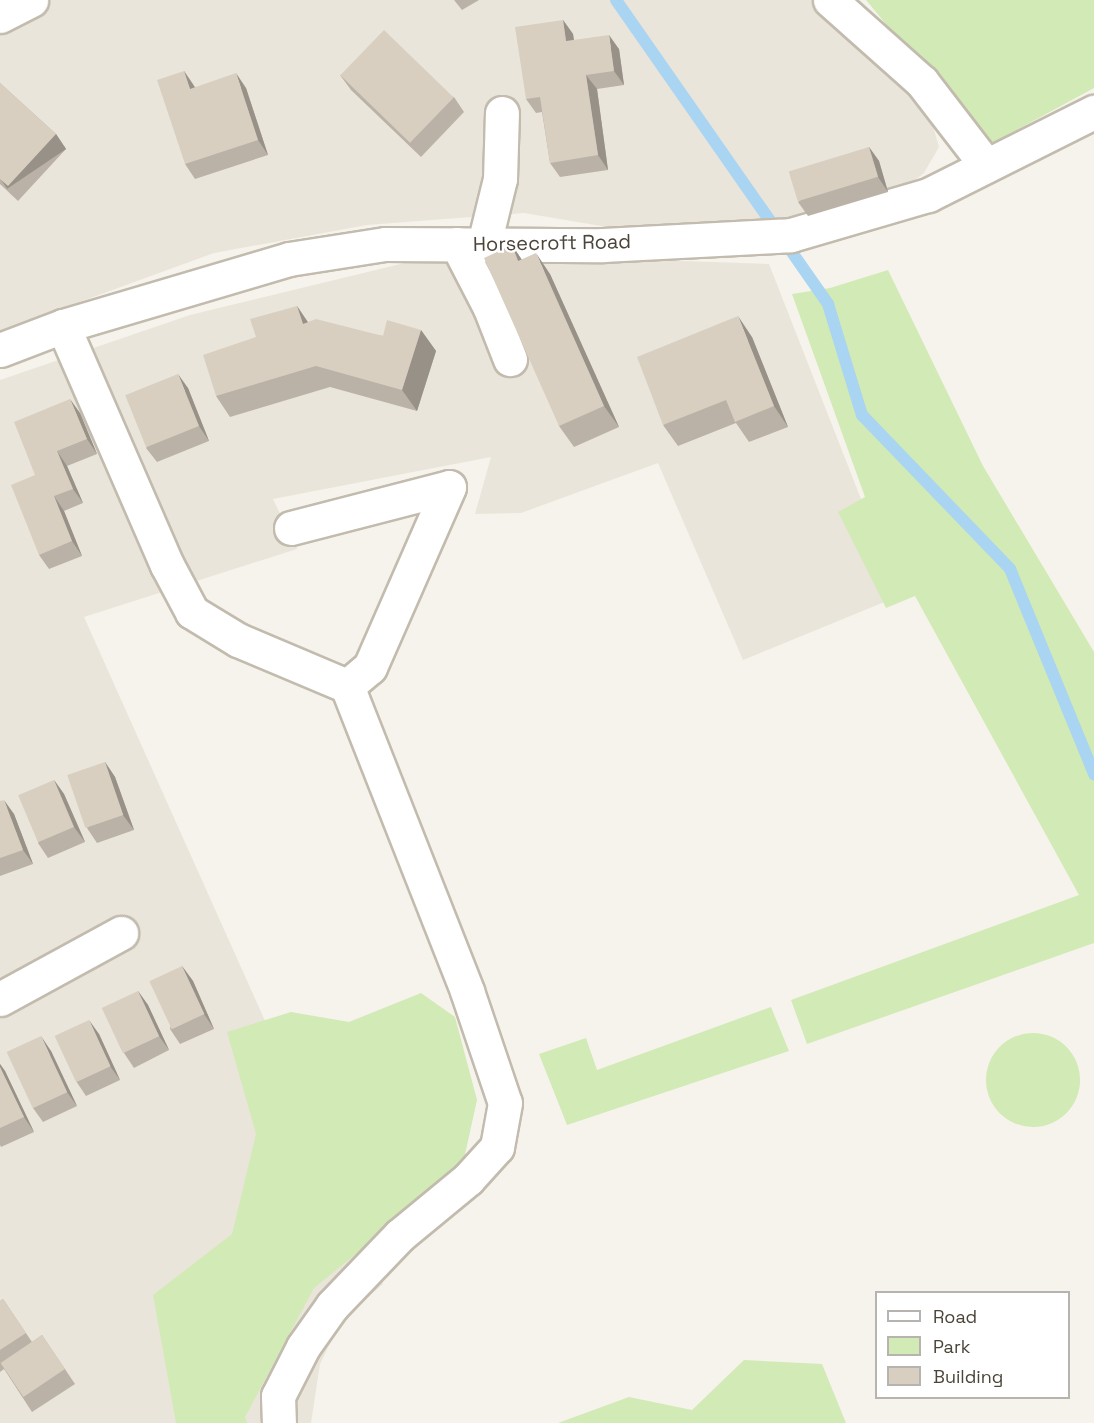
<!DOCTYPE html>
<style>
body{margin:0}
#map{position:relative;width:1094px;height:1423px;overflow:hidden;background:#f6f3ec;font-family:"Space Grotesk",sans-serif}
div>[style]{position:absolute}
.residential>*{inset:0;background:#eae5da}
.green>*{inset:0;background:#d2eab5}
.round{border-radius:50%}
.stream>*{height:12px;margin:-6px;padding:0 6px;transform-origin:6px;border-radius:6px;background:#a9d4f2}
.roads{filter:drop-shadow(2px 0 #c2bbae) drop-shadow(-2px 0 #c2bbae) drop-shadow(0 2px #c2bbae) drop-shadow(0 -2px #c2bbae)}
.minor>*{height:33px;margin:-16.5px;padding:0 16.5px;transform-origin:16.5px;border-radius:16.5px;background:#fff}
.wall>*{inset:0;background:#bab2a6}
.shaded-wall>*{inset:0;background:#979187;transform-origin:0 0}
.building>*{inset:0;background:#d8cfc1;transform-origin:0 0}
span{translate:-50% -50%;white-space:nowrap;text-align:center;line-height:1.15;-webkit-text-stroke:4.5px #fff;paint-order:stroke}
.street-label{font-size:20px;color:#4b4439}
.legend{position:absolute;left:875px;top:1291px;width:195px;height:108px;box-sizing:border-box;background:#fff;border:2px solid #b7b4b0;margin:0;padding:8px 10px;list-style:none;font-size:18px;color:#4b4439}
.legend li{display:flex;align-items:center;gap:12px;height:30px}
.legend b{width:30px;border:2px solid #b7b4b0}
</style>
<div id="map">
<div class="residential">
<i style="clip-path:polygon(0 0,814px 0,929px 113px,939px 147px,924px 173px,903px 189px,791px 226px,607px 227px,524px 213px,367px 225px,214px 253px,0 331px)"></i>
<i style="clip-path:polygon(446px 253px,769px 264px,899px 596px,743px 660px,658px 463px,521px 513px,475px 514px,491px 457px,273px 499px,297px 549px,84px 617px,383px 1284px,341px 1321px,320px 1364px,311px 1423px,0 1423px,0 380px,190px 315px)"></i>
</div>
<div class="green">
<i style="clip-path:polygon(866px 0,1094px 0,1094px 88px,987px 146px)"></i>
<i style="clip-path:polygon(888px 270px,983px 466px,1094px 652px,1094px 943px,807px 1044px,791px 1000px,1079px 895px,915px 596px,886px 608px,838px 512px,865px 497px,792px 294px,830px 288px)"></i>
<i style="clip-path:polygon(421px 993px,455px 1017px,477px 1100px,462px 1168px,314px 1288px,245px 1417px,247px 1423px,176px 1423px,153px 1295px,232px 1234px,256px 1134px,227px 1032px,291px 1012px,349px 1022px)"></i>
<i style="clip-path:polygon(771px 1007px,789px 1051px,567px 1125px,539px 1054px,586px 1038px,597px 1070px)"></i>
<i class="round" style="left:986px;top:1033px;width:94px;height:94px"></i>
<i style="clip-path:polygon(744px 1360px,822px 1364px,846px 1423px,558px 1423px,629px 1397px,692px 1410px)"></i>
</div>
<div class="stream">
<i style="left:616px;top:0;width:371px;rotate:55.1deg"></i>
<i style="left:828px;top:304px;width:116px;rotate:73deg"></i>
<i style="left:862px;top:415px;width:214px;rotate:46.1deg"></i>
<i style="left:1010px;top:569px;width:222px;rotate:67.7deg"></i>
</div>
<div class="roads">
<div class="minor">
<i style="left:830px;top:0;width:123px;rotate:41.7deg"></i>
<i style="left:922px;top:82px;width:105px;rotate:52.4deg"></i>
<i style="left:0;top:16px;width:35px;rotate:-27deg"></i>
<i style="left:457px;top:244px;width:72px;rotate:62.7deg"></i>
<i style="left:490px;top:308px;width:55px;rotate:68.6deg"></i>
<i style="left:484px;top:244px;width:67px;rotate:-76.2deg"></i>
<i style="left:500px;top:179px;width:66px;rotate:-88.3deg"></i>
<i style="left:63px;top:326px;width:261px;rotate:66.5deg"></i>
<i style="left:167px;top:565px;width:53px;rotate:62deg"></i>
<i style="left:192px;top:612px;width:54px;rotate:31.3deg"></i>
<i style="left:238px;top:640px;width:118px;rotate:22.9deg"></i>
<i style="left:347px;top:686px;width:328px;rotate:68.5deg"></i>
<i style="left:467px;top:991px;width:118px;rotate:71.3deg"></i>
<i style="left:505px;top:1103px;width:45px;rotate:100.3deg"></i>
<i style="left:497px;top:1147px;width:43px;rotate:132.2deg"></i>
<i style="left:468px;top:1179px;width:88px;rotate:140.5deg"></i>
<i style="left:400px;top:1235px;width:98px;rotate:133.8deg"></i>
<i style="left:332px;top:1306px;width:50px;rotate:125.3deg"></i>
<i style="left:303px;top:1347px;width:55px;rotate:117deg"></i>
<i style="left:278px;top:1396px;width:27px;rotate:88deg"></i>
<i style="left:0;top:350px;width:67px;rotate:-20.9deg"></i>
<i style="left:63px;top:326px;width:236px;rotate:-16.5deg"></i>
<i style="left:289px;top:259px;width:97px;rotate:-8.9deg"></i>
<i style="left:385px;top:244px;width:218px;rotate:0.3deg"></i>
<i style="left:603px;top:245px;width:188px;rotate:-3deg"></i>
<i style="left:791px;top:235px;width:143px;rotate:-16.3deg"></i>
<i style="left:928px;top:195px;width:186px;rotate:-26.6deg"></i>
<i style="left:291px;top:528px;width:163px;rotate:-14.5deg"></i>
<i style="left:449px;top:487px;width:197px;rotate:113.7deg"></i>
<i style="left:370px;top:667px;width:30px;rotate:140deg"></i>
<i style="left:0;top:999px;width:138px;rotate:-28.6deg"></i>
</div>
</div>
<div class="wall">
<i style="clip-path:polygon(454px 0,479px 0,462px 10px)"></i>
<i style="clip-path:polygon(563px 20px,573px 34px,574px 40px,619px 49px,624px 85px,597px 89px,608px 170px,560px 177px,550px 163px,542px 112px,536px 113px,526px 99px)"></i>
<i style="clip-path:polygon(184px 71px,195px 87px,246px 88px,268px 155px,195px 179px,185px 164px)"></i>
<i style="clip-path:polygon(340px 75px,454px 97px,464px 112px,421px 157px,351px 90px)"></i>
<i style="clip-path:polygon(0 83px,56px 134px,66px 149px,18px 201px,0 184px)"></i>
<i style="clip-path:polygon(869px 147px,879px 161px,888px 192px,808px 216px,798px 202px)"></i>
<i style="clip-path:polygon(512px 245px,522px 260px,550px 274px,619px 427px,574px 447px,559px 426px)"></i>
<i style="clip-path:polygon(297px 306px,308px 322px,383px 336px,421px 330px,436px 351px,417px 411px,330px 387px,230px 417px,216px 396px,256px 337px)"></i>
<i style="clip-path:polygon(752px 337px,788px 427px,749px 442px,736px 423px,678px 446px,663px 425px)"></i>
<i style="clip-path:polygon(188px 388px,209px 441px,157px 462px,146px 448px)"></i>
<i style="clip-path:polygon(80px 413px,97px 454px,67px 466px,83px 503px,64px 511px,82px 556px,49px 569px,39px 555px,35px 475px)"></i>
<i style="clip-path:polygon(105px 762px,115px 777px,134px 830px,97px 843px,87px 828px)"></i>
<i style="clip-path:polygon(54px 780px,64px 794px,85px 842px,48px 858px,38px 843px)"></i>
<i style="clip-path:polygon(0 801px,14px 814px,33px 864px,0 876px)"></i>
<i style="clip-path:polygon(182px 966px,193px 981px,214px 1029px,180px 1044px,170px 1029px)"></i>
<i style="clip-path:polygon(138px 991px,148px 1005px,169px 1050px,134px 1068px,124px 1053px)"></i>
<i style="clip-path:polygon(99px 1034px,120px 1080px,86px 1096px,76px 1081px)"></i>
<i style="clip-path:polygon(51px 1051px,77px 1106px,43px 1122px,33px 1108px)"></i>
<i style="clip-path:polygon(0 1064px,5px 1071px,34px 1132px,1px 1147px,0 1145px)"></i>
<i style="clip-path:polygon(3px 1299px,32px 1342px,42px 1335px,75px 1384px,32px 1412px,4px 1369px,0 1372px,0 1301px)"></i>
</div>
<div class="shaded-wall">
<i style="clip-path:polygon(563px 20px,573px 34px,576px 55px,566px 41px)"></i>
<i style="clip-path:polygon(609px 35px,619px 49px,624px 85px,614px 71px)"></i>
<i style="clip-path:polygon(184px 71px,194px 86px,200px 103px,190px 89px)"></i>
<i style="clip-path:polygon(236px 73px,246px 88px,268px 155px,258px 140px)"></i>
<i style="clip-path:polygon(586px 75px,597px 89px,608px 170px,598px 155px)"></i>
<i style="left:56px;top:134px;width:18px;height:71px;rotate:56deg"></i>
<i style="clip-path:polygon(869px 147px,879px 161px,888px 192px,878px 177px)"></i>
<i style="clip-path:polygon(512px 245px,526px 266px,518px 261px)"></i>
<i style="clip-path:polygon(536px 253px,550px 274px,619px 427px,604px 406px)"></i>
<i style="clip-path:polygon(297px 306px,311px 327px,303px 324px)"></i>
<i style="clip-path:polygon(738px 316px,752px 337px,788px 427px,774px 406px)"></i>
<i style="clip-path:polygon(421px 330px,436px 351px,417px 411px,402px 390px)"></i>
<i style="clip-path:polygon(178px 374px,188px 388px,209px 441px,199px 426px)"></i>
<i style="clip-path:polygon(70px 399px,80px 413px,97px 454px,87px 439px)"></i>
<i style="clip-path:polygon(57px 451px,67px 466px,83px 503px,73px 489px)"></i>
<i style="clip-path:polygon(54px 496px,64px 511px,82px 556px,72px 541px)"></i>
<i style="clip-path:polygon(105px 762px,115px 777px,134px 830px,123px 815px)"></i>
<i style="clip-path:polygon(54px 780px,64px 794px,85px 842px,74px 827px)"></i>
<i style="clip-path:polygon(4px 800px,14px 814px,33px 864px,23px 850px)"></i>
<i style="clip-path:polygon(182px 966px,193px 981px,214px 1029px,204px 1014px)"></i>
<i style="clip-path:polygon(138px 991px,148px 1005px,169px 1050px,159px 1036px)"></i>
<i style="clip-path:polygon(89px 1020px,99px 1034px,120px 1080px,110px 1066px)"></i>
<i style="clip-path:polygon(41px 1036px,51px 1051px,77px 1106px,67px 1092px)"></i>
<i style="clip-path:polygon(0 1064px,5px 1071px,34px 1132px,24px 1117px,0 1067px)"></i>
</div>
<div class="building">
<i style="clip-path:polygon(563px 20px,566px 41px,609px 35px,614px 71px,586px 75px,598px 155px,550px 163px,540px 97px,526px 99px,515px 27px)"></i>
<i style="left:384px;top:30px;width:97px;height:63px;rotate:44deg"></i>
<i style="clip-path:polygon(184px 71px,190px 89px,236px 73px,258px 140px,185px 164px,157px 80px)"></i>
<i style="clip-path:polygon(0 83px,56px 134px,8px 186px,0 179px)"></i>
<i style="left:869px;top:147px;width:31px;height:84px;rotate:73deg"></i>
<i style="clip-path:polygon(512px 245px,518px 261px,536px 253px,604px 406px,559px 426px,484px 258px)"></i>
<i style="clip-path:polygon(297px 306px,303px 324px,316px 319px,383px 336px,387px 320px,421px 330px,402px 390px,316px 366px,216px 396px,203px 355px,256px 337px,250px 319px)"></i>
<i style="clip-path:polygon(738px 316px,774px 406px,735px 422px,726px 400px,663px 425px,637px 357px)"></i>
<i style="left:178px;top:374px;width:56px;height:57px;rotate:68deg"></i>
<i style="clip-path:polygon(70px 399px,87px 439px,57px 451px,73px 489px,54px 496px,72px 541px,39px 555px,11px 485px,35px 475px,14px 422px)"></i>
<i style="left:105px;top:762px;width:56px;height:40px;rotate:71deg"></i>
<i style="left:54px;top:780px;width:51px;height:39px;rotate:67deg"></i>
<i style="clip-path:polygon(4px 800px,23px 850px,0 858px,0 801px)"></i>
<i style="left:182px;top:966px;width:53px;height:36px;rotate:65deg"></i>
<i style="left:138px;top:991px;width:50px;height:40px;rotate:65deg"></i>
<i style="left:89px;top:1020px;width:51px;height:38px;rotate:65deg"></i>
<i style="left:41px;top:1036px;width:62px;height:38px;rotate:65deg"></i>
<i style="clip-path:polygon(0 1067px,24px 1117px,0 1128px)"></i>
<i style="clip-path:polygon(3px 1299px,26px 1333px,0 1350px,0 1301px)"></i>
<i style="left:42px;top:1335px;width:41px;height:50px;rotate:56deg"></i>
</div>
<div class="street-label">
<span style="left:552px;top:243px;rotate:-1deg">Horsecroft Road</span>
</div>
<ul class="legend">
<li><b style="height:8px;background:#fff"></b>Road</li>
<li><b style="height:16px;background:#d2eab5"></b>Park</li>
<li><b style="height:16px;background:#d8cfc1"></b>Building</li>
</ul>
</div>
